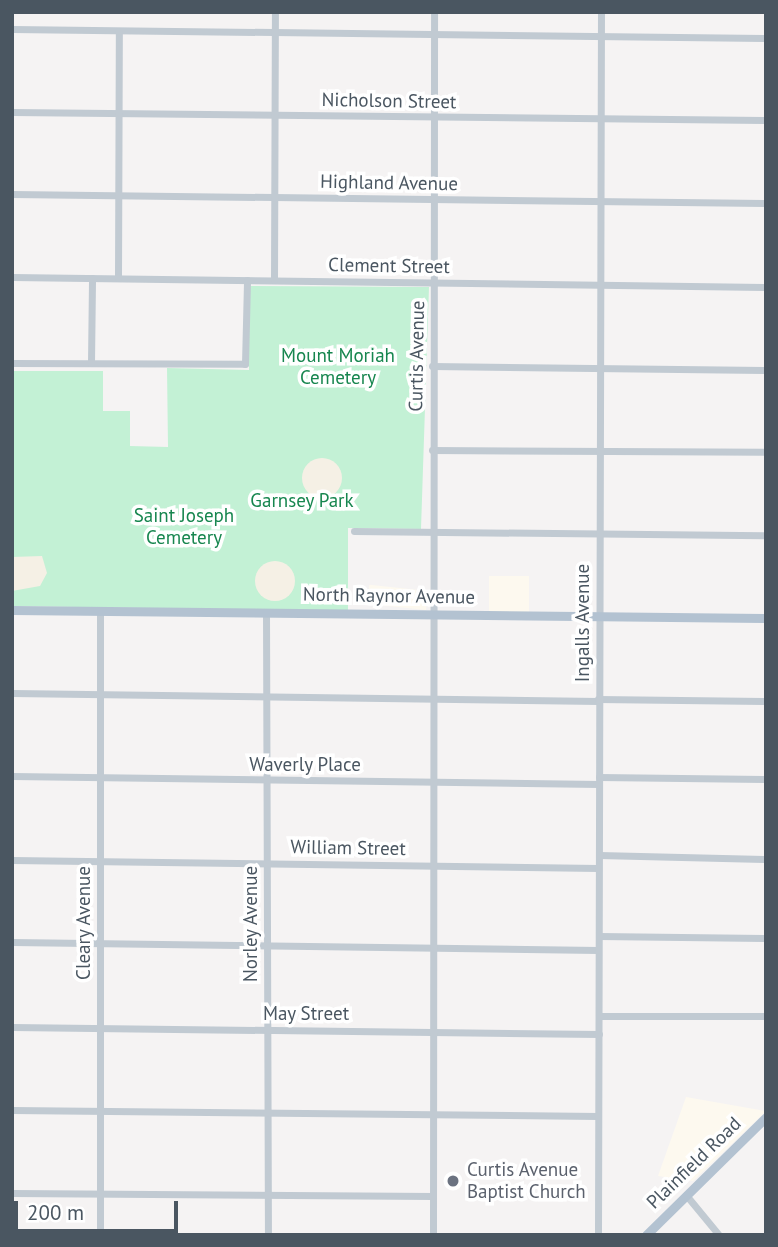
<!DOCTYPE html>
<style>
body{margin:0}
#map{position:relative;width:778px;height:1247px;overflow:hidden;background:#f5f3f3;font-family:"PT Sans",sans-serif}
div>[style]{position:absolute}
.commercial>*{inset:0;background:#fdf9ef;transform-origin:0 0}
.green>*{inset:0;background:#c3f1d5}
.sand>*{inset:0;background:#f5f0e5}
.round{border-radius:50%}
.minor>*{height:7px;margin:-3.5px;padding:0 3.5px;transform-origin:3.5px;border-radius:3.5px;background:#c1cad2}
.major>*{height:9px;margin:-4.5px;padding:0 4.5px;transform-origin:4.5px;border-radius:4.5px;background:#b3c2d1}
.dots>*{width:19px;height:19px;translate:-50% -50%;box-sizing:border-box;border:4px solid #fff;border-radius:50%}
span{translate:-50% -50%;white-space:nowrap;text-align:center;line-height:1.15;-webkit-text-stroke:7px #fff;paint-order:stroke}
.street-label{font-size:19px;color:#4a5661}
.park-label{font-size:19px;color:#17864f}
.worship-label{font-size:19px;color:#5b616d}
.left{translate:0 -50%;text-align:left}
.frame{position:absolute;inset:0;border:14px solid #4a5661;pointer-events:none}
.scale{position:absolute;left:14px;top:1201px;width:164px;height:32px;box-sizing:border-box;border:4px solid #4a5661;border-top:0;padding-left:9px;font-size:21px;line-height:24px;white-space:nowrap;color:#4a5661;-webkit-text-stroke:5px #fff;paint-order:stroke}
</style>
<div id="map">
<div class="commercial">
<i style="left:489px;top:576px;width:40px;height:36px"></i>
<i style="left:428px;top:591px;width:19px;height:59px;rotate:96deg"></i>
<i style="clip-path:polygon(686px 1097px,766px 1111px,693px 1181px,658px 1176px)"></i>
</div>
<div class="green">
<i style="clip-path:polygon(248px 286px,429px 287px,421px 529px,348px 528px,348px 611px,12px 606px,13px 371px,103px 371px,103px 411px,130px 411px,130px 446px,168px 447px,167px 368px,249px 370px)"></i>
</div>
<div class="sand">
<i class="round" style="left:302px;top:458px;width:40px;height:40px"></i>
<i style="clip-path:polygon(42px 556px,47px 573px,40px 586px,12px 591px,12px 557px)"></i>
<i class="round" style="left:255px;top:561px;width:40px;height:40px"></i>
</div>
<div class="minor">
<i style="left:12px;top:29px;width:754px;rotate:0.68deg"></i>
<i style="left:12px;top:112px;width:754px;rotate:0.61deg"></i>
<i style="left:12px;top:194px;width:754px;rotate:0.68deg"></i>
<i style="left:12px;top:277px;width:754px;rotate:0.76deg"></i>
<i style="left:118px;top:278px;width:247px;rotate:-89.8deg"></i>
<i style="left:274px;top:280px;width:268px;rotate:-89.8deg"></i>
<i style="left:12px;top:363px;width:233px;rotate:0.2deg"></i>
<i style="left:245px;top:364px;width:84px;rotate:-88.6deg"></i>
<i style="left:91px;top:363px;width:85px;rotate:-89.3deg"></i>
<i style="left:432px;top:366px;width:334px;rotate:0.7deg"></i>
<i style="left:432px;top:450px;width:334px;rotate:0.3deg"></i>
<i style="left:354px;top:531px;width:412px;rotate:0.6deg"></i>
<i style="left:266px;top:612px;width:623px;rotate:89.82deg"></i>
<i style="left:12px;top:693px;width:586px;rotate:0.78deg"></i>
<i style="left:598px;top:699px;width:168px;rotate:0.7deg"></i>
<i style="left:12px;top:776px;width:587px;rotate:0.78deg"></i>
<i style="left:599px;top:777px;width:167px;rotate:0.7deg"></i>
<i style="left:599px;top:855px;width:167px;rotate:1.4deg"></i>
<i style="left:12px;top:860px;width:586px;rotate:0.78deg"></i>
<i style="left:599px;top:936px;width:167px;rotate:0.7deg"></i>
<i style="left:12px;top:942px;width:586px;rotate:0.78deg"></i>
<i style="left:599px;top:1016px;width:167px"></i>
<i style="left:12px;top:1027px;width:587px;rotate:0.68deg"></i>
<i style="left:12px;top:1110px;width:586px;rotate:0.59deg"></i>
<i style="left:12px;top:1193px;width:421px;rotate:0.4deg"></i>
<i style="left:686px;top:1195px;width:52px;rotate:50.5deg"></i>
<i style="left:100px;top:1235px;width:624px;rotate:-90deg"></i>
<i style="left:433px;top:1235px;width:1223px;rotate:-89.95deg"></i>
<i style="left:598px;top:1235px;width:1223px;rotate:-89.86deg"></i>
</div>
<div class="major">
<i style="left:12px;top:610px;width:754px;rotate:0.61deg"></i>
<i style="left:646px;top:1235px;width:168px;rotate:-44.5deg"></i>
</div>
<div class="dots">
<i style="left:453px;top:1181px;background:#6b7280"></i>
</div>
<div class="street-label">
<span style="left:389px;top:101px;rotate:1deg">Nicholson Street</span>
<span style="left:389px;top:183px;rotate:1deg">Highland Avenue</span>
<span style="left:389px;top:266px;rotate:1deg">Clement Street</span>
<span style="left:417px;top:356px;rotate:-89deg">Curtis Avenue</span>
<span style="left:389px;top:596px;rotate:1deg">North Raynor Avenue</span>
<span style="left:583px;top:623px;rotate:-90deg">Ingalls Avenue</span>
<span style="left:305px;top:765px">Waverly Place</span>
<span style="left:348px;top:848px;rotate:1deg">William Street</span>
<span style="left:84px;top:923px;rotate:-90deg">Cleary Avenue</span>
<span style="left:251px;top:924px;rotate:-90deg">Norley Avenue</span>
<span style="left:306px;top:1014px">May Street</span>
<span style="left:694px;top:1163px;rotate:-44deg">Plainfield Road</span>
</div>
<div class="park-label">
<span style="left:338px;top:367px">Mount Moriah<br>Cemetery</span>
<span style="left:302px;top:501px">Garnsey Park</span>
<span style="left:184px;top:527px">Saint Joseph<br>Cemetery</span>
</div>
<div class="worship-label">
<span class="left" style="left:467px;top:1181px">Curtis Avenue<br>Baptist Church</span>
</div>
<div class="frame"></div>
<div class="scale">200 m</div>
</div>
